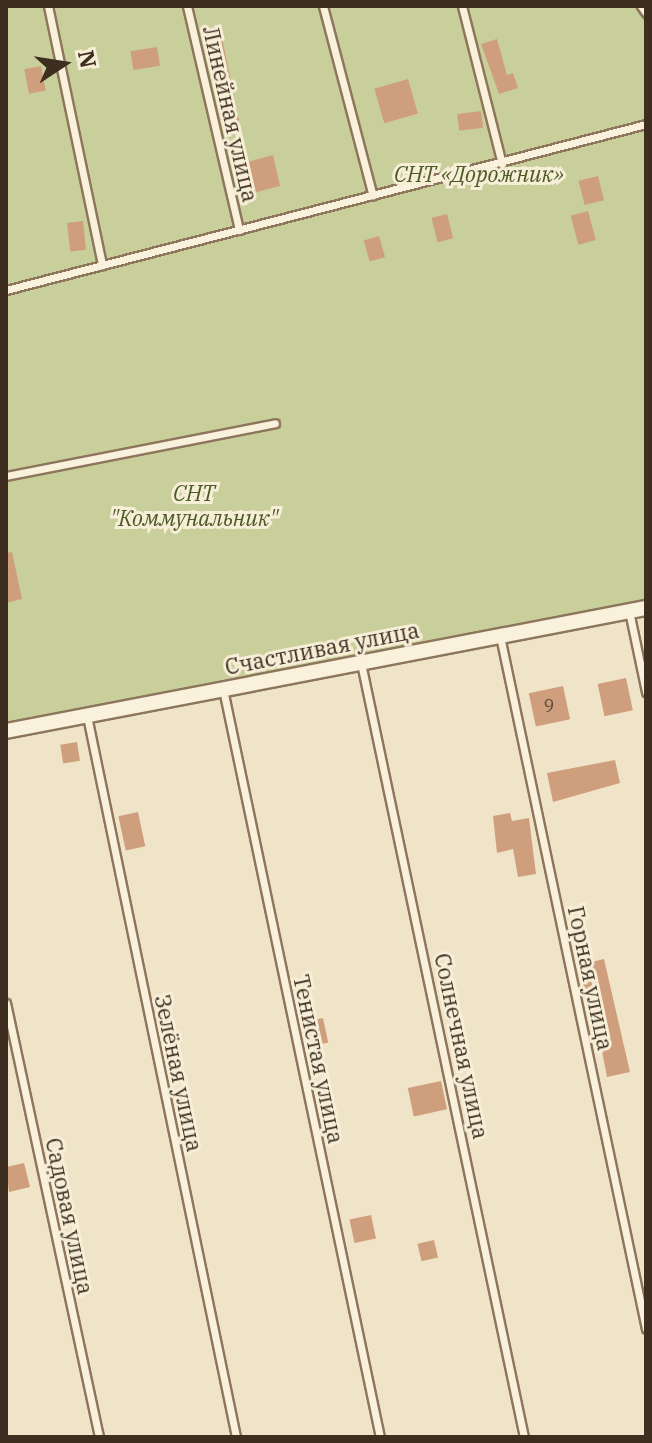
<!DOCTYPE html>
<meta charset="utf-8">
<style>
body{margin:0}
#map{position:relative;width:652px;height:1443px;overflow:hidden;background:#f0e4c8;font-family:"IBM Plex Serif",serif}
div>[style]{position:absolute}
.green>*{inset:0;background:#c9cf9b}
.building>*{inset:0;background:#cf9f7d;transform-origin:0 0}
.roads{filter:drop-shadow(2px 0 #8d765c) drop-shadow(-2px 0 #8d765c) drop-shadow(0 2px #8d765c) drop-shadow(0 -2px #8d765c)}
.lane>*{height:7px;margin:-3.5px;padding:0 3.5px;transform-origin:3.5px;border-radius:3.5px;background:#faf1dc}
.street>*{height:14px;margin:-7px;padding:0 7px;transform-origin:7px;border-radius:7px;background:#faf1dc}
span{translate:-50% -50%;white-space:nowrap;text-align:center;line-height:1.15;-webkit-text-stroke:6px #f7eed8;paint-order:stroke}
.number-label{font-size:18px;color:#624a37}
.number-label span{-webkit-text-stroke-width:0}
.street-label{font-size:22px;color:#3d2e20}
.park-label{font-size:22px;color:#4d5a26;font-style:italic}
.frame{position:absolute;inset:0;border:8px solid #3d2e20;pointer-events:none}
.north{position:absolute;left:24px;top:24px;width:80px;height:80px;-webkit-text-stroke:6px #f7eed8;paint-order:stroke;rotate:78deg;font-size:22px;font-weight:700;line-height:32px;text-align:center;color:#3d2e20}
.north::after{content:'';display:block;margin:auto;width:28px;height:36px;background:#3d2e20;clip-path:polygon(50% 0,100% 100%,50% 72%,0 100%)}
</style>
<div id="map">
<div class="green">
<i style="clip-path:polygon(6px 6px,646px 6px,646px 603px,6px 731px)"></i>
</div>
<div class="building">
<i style="clip-path:polygon(220px 28px,240px 125px,225px 128px,203px 33px)"></i>
<i style="clip-path:polygon(497px 39px,507px 75px,513px 73px,518px 88px,499px 94px,481px 44px)"></i>
<i style="left:157px;top:47px;width:19px;height:27px;rotate:81deg"></i>
<i style="left:41px;top:66px;width:25px;height:17px;rotate:79deg"></i>
<i style="left:408px;top:79px;width:36px;height:35px;rotate:74deg"></i>
<i style="left:481px;top:111px;width:17px;height:24px;rotate:83deg"></i>
<i style="clip-path:polygon(273px 155px,280px 186px,249px 194px,248px 162px)"></i>
<i style="left:598px;top:176px;width:25px;height:20px;rotate:76deg"></i>
<i style="left:588px;top:211px;width:30px;height:18px;rotate:75deg"></i>
<i style="left:447px;top:214px;width:25px;height:16px;rotate:76deg"></i>
<i style="left:83px;top:221px;width:29px;height:16px;rotate:84deg"></i>
<i style="left:379px;top:236px;width:22px;height:16px;rotate:74deg"></i>
<i style="clip-path:polygon(12px 552px,22px 599px,6px 603px,6px 553px)"></i>
<i style="left:626px;top:678px;width:33px;height:29px;rotate:78deg"></i>
<i style="left:563px;top:686px;width:34px;height:35px;rotate:78deg"></i>
<i style="left:77px;top:742px;width:19px;height:17px;rotate:81deg"></i>
<i style="clip-path:polygon(615px 760px,620px 783px,553px 802px,547px 773px)"></i>
<i style="left:138px;top:812px;width:35px;height:20px;rotate:78deg"></i>
<i style="clip-path:polygon(510px 813px,512px 821px,529px 818px,536px 874px,518px 877px,513px 849px,497px 853px,493px 816px)"></i>
<i style="clip-path:polygon(604px 959px,630px 1072px,607px 1077px,590px 990px,585px 992px,578px 965px)"></i>
<i style="left:323px;top:1018px;width:25px;height:16px;rotate:78deg"></i>
<i style="left:441px;top:1081px;width:29px;height:34px;rotate:78deg"></i>
<i style="clip-path:polygon(24px 1163px,30px 1187px,9px 1192px,6px 1167px)"></i>
<i style="left:371px;top:1215px;width:24px;height:22px;rotate:78deg"></i>
<i style="left:434px;top:1240px;width:18px;height:17px;rotate:77deg"></i>
</div>
<div class="roads">
<div class="lane">
<i style="left:48px;top:6px;width:265px;rotate:78.2deg"></i>
<i style="left:187px;top:6px;width:230px;rotate:76.9deg"></i>
<i style="left:323px;top:6px;width:196px;rotate:75.3deg"></i>
<i style="left:462px;top:6px;width:163px;rotate:75.8deg"></i>
<i style="left:641px;top:6px;width:9px;rotate:54deg"></i>
<i style="left:6px;top:290px;width:661px;rotate:-14.54deg"></i>
<i style="left:6px;top:476px;width:274px;rotate:-11.1deg"></i>
<i style="left:629px;top:611px;width:83px;rotate:78.1deg"></i>
<i style="left:500px;top:636px;width:708px;rotate:78.1deg"></i>
<i style="left:361px;top:663px;width:791px;rotate:78.11deg"></i>
<i style="left:223px;top:689px;width:764px;rotate:78.15deg"></i>
<i style="left:87px;top:716px;width:736px;rotate:78.32deg"></i>
<i style="left:6px;top:1003px;width:444px;rotate:77.9deg"></i>
</div>
<div class="street">
<i style="left:6px;top:731px;width:652px;rotate:-10.88deg"></i>
</div>
</div>
<div class="number-label">
<span style="left:549px;top:706px">9</span>
</div>
<div class="street-label">
<span style="left:231px;top:114px;rotate:77deg">Линейная улица</span>
<span style="left:322px;top:648px;rotate:-11deg">Счастливая улица</span>
<span style="left:591px;top:978px;rotate:78deg">Горная улица</span>
<span style="left:462px;top:1046px;rotate:78deg">Солнечная улица</span>
<span style="left:319px;top:1059px;rotate:78deg">Тенистая улица</span>
<span style="left:179px;top:1073px;rotate:78deg">Зелёная улица</span>
<span style="left:70px;top:1216px;rotate:78deg">Садовая улица</span>
</div>
<div class="park-label">
<span style="left:479px;top:174px">СНТ «Дорожник»</span>
<span style="left:194px;top:505px">СНТ<br>"Коммунальник"</span>
</div>
<div class="frame"></div>
<div class="north">N</div>
</div>
